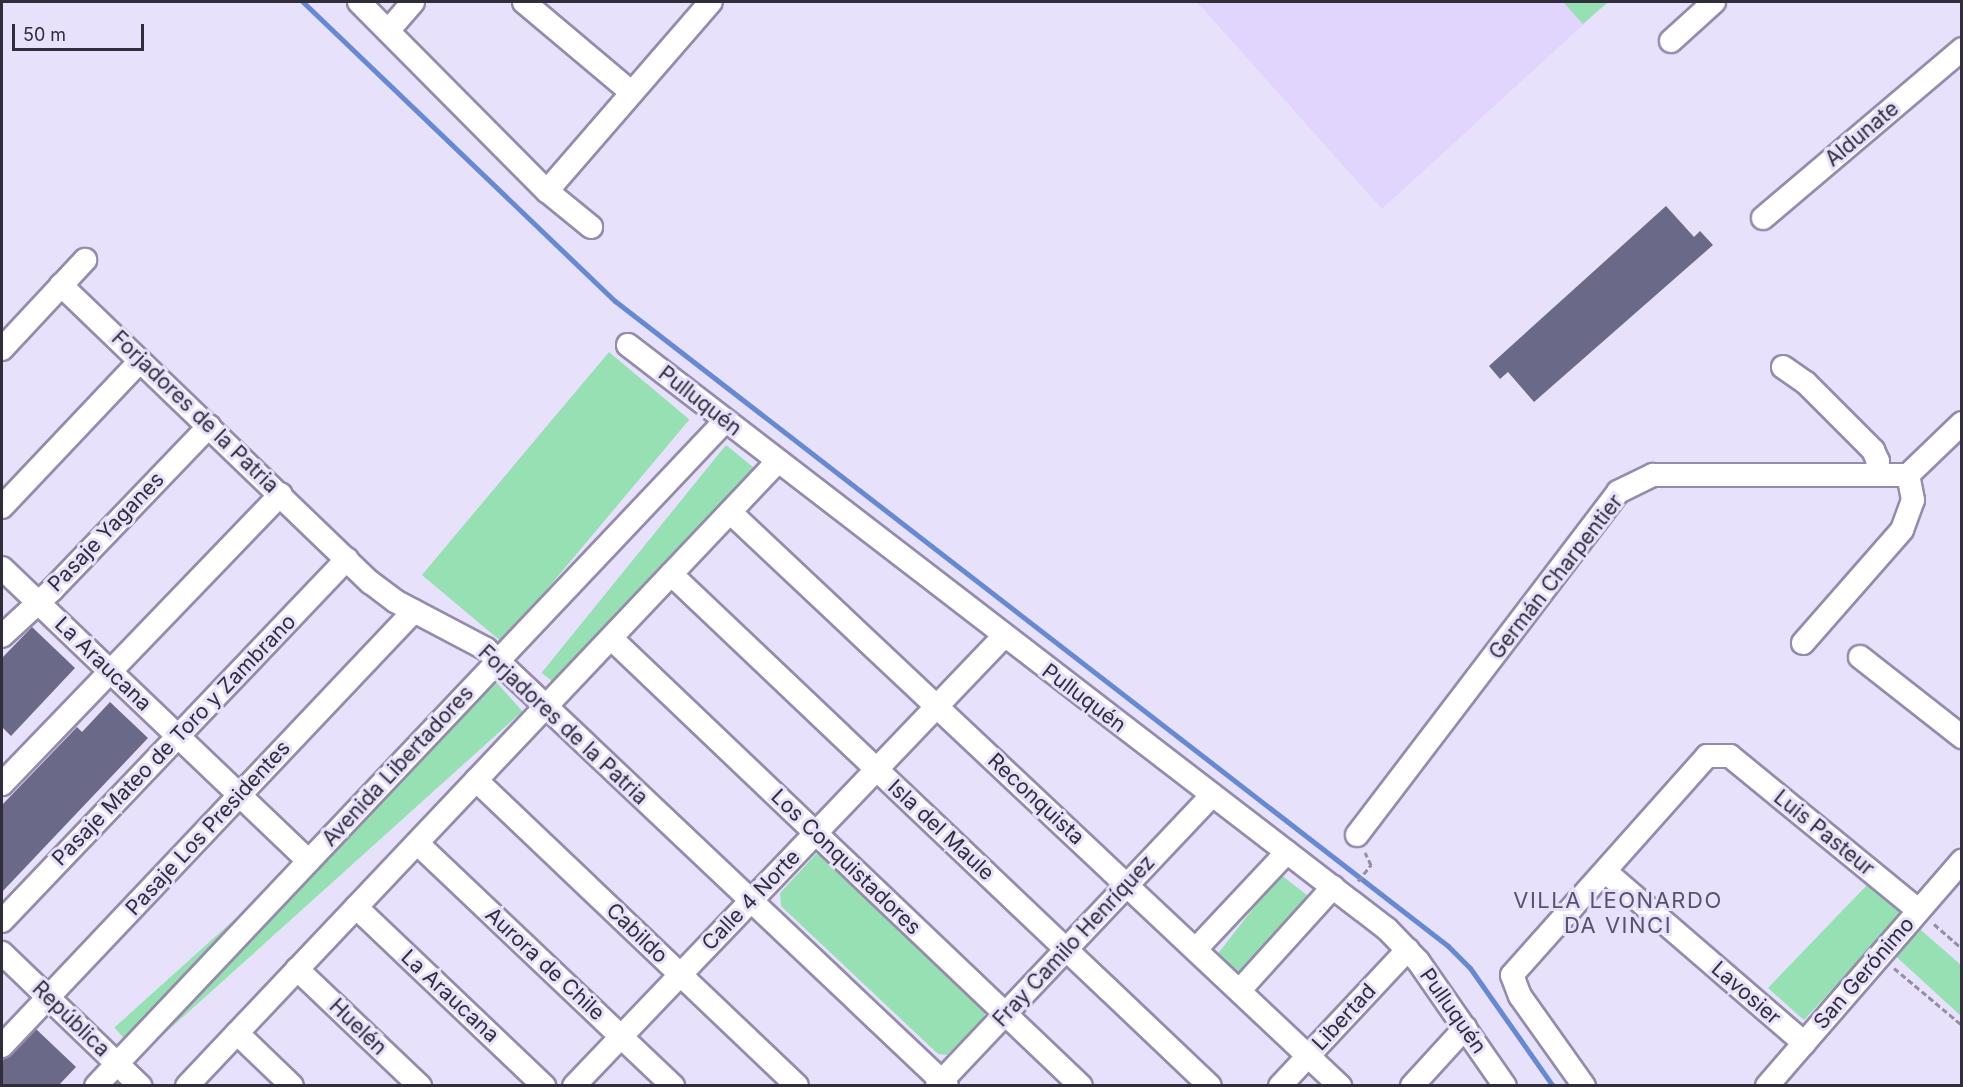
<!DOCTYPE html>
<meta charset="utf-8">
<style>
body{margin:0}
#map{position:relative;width:1963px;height:1087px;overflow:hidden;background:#e8e1fb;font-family:Inter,sans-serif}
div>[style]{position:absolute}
.built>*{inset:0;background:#e1d5fd}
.green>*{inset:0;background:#96e0b4;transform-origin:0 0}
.stream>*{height:5px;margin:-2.5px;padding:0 2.5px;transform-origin:2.5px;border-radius:2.5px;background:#6789d1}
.building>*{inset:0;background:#6a6987}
.path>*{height:3px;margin-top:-1.5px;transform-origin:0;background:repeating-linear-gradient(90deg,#948fa3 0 6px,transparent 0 9px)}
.roads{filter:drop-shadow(2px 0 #958cab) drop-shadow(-2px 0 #958cab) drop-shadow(0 2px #958cab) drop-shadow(0 -2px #958cab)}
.minor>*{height:22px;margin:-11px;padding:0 11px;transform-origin:11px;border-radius:11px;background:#fff}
span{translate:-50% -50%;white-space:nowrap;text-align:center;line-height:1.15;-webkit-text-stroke:6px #e8e1fb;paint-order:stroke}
.street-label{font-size:21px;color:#312d3a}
.neighbourhood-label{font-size:22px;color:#5a516d;letter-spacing:1.5px}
.frame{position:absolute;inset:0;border:3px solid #312d3a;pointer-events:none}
.scale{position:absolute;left:12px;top:24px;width:132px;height:27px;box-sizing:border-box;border:3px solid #312d3a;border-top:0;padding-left:8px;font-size:18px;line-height:21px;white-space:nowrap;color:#312d3a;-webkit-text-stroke:4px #e8e1fb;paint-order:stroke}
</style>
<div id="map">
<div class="built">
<i style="clip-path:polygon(1197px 2px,1608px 2px,1382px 209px)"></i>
</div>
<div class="green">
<i style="clip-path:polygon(1563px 2px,1608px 2px,1583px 24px)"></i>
<i style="left:609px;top:352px;width:105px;height:291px;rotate:40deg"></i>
<i style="left:726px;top:445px;width:36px;height:293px;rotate:39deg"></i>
<i style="left:497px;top:683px;width:38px;height:515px;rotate:48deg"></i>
<i style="clip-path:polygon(816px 854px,828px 856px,987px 1001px,984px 1018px,947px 1055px,938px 1054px,781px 906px,780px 893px)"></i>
<i style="left:1280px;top:874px;width:39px;height:102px;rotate:38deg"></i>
<i style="clip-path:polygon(1868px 884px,1961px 965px,1961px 1016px,1878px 940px,1804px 1020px,1768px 988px)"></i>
</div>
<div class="stream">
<i style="left:303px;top:2px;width:432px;rotate:43.8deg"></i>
<i style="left:615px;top:301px;width:1054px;rotate:37.75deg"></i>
<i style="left:1448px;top:946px;width:31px;rotate:45deg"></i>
<i style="left:1470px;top:968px;width:144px;rotate:54.9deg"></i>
</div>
<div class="building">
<i style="clip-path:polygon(1666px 206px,1694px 237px,1700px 231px,1713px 245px,1534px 402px,1508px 372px,1500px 379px,1489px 366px)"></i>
<i style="clip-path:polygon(32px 627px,75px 668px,11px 736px,2px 727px,2px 658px)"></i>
<i style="clip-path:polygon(110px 702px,148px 738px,2px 892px,2px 805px,77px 727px,82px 732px)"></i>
<i style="clip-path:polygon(36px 1029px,76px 1067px,58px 1086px,2px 1086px,2px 1061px)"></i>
</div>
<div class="path">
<i style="left:1358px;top:881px;width:21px;rotate:-51deg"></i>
<i style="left:1371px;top:865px;width:14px;rotate:-115deg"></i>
<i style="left:1934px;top:924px;width:37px;rotate:41deg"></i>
<i style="left:1894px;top:968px;width:89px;rotate:40deg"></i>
</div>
<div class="roads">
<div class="minor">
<i style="left:359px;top:2px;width:267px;rotate:45.2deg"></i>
<i style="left:547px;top:191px;width:57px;rotate:39.3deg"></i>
<i style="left:524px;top:2px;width:140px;rotate:40.1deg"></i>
<i style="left:388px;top:31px;width:38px;rotate:-49deg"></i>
<i style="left:1671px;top:41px;width:58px;rotate:-42.2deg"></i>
<i style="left:547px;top:191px;width:250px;rotate:-49.1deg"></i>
<i style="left:1763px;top:218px;width:261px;rotate:-40.3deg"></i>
<i style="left:61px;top:285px;width:429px;rotate:43.9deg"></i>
<i style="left:370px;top:582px;width:31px;rotate:37deg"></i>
<i style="left:395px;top:601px;width:103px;rotate:27.8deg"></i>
<i style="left:486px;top:649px;width:17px;rotate:45deg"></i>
<i style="left:498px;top:661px;width:618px;rotate:43.43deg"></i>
<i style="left:628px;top:345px;width:958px;rotate:37.58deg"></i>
<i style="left:1387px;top:929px;width:45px;rotate:45.9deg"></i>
<i style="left:1418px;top:961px;width:152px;rotate:55.2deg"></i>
<i style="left:2px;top:349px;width:122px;rotate:-47deg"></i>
<i style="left:1783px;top:367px;width:28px;rotate:35deg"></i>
<i style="left:1806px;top:383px;width:95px;rotate:45deg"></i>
<i style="left:1873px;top:450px;width:12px;rotate:66deg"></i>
<i style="left:1878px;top:461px;width:14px;rotate:98deg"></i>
<i style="left:1908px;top:475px;width:75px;rotate:-43.9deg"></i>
<i style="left:2px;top:507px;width:201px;rotate:-46.6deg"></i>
<i style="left:730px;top:512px;width:838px;rotate:43.26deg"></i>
<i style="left:2px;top:568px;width:424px;rotate:43.7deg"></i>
<i style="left:671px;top:574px;width:743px;rotate:43.53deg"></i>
<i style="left:2px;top:636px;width:68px;rotate:-42.6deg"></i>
<i style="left:52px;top:590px;width:227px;rotate:-46.2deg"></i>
<i style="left:611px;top:638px;width:649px;rotate:43.63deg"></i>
<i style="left:1803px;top:643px;width:150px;rotate:-48.8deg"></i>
<i style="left:1902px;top:530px;width:32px;rotate:-70deg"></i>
<i style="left:1913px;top:500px;width:25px;rotate:-101deg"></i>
<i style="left:1860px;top:657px;width:130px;rotate:38.1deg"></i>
<i style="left:476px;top:780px;width:443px;rotate:43.6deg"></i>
<i style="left:2px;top:784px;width:402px;rotate:-46.1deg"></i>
<i style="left:1357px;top:835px;width:431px;rotate:-52.7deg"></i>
<i style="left:1618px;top:492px;width:39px;rotate:-26deg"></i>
<i style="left:1653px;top:475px;width:255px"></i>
<i style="left:417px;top:843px;width:353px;rotate:43.5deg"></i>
<i style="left:1606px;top:872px;width:262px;rotate:40.8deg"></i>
<i style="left:356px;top:907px;width:260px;rotate:43.6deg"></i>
<i style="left:2px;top:921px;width:500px;rotate:-46.38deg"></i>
<i style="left:1196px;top:949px;width:133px;rotate:-46.8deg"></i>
<i style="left:2px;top:953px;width:192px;rotate:43.9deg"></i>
<i style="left:297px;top:969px;width:170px;rotate:43.6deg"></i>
<i style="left:1240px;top:990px;width:139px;rotate:-47.9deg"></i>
<i style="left:237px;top:1033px;width:76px;rotate:43.9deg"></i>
<i style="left:2px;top:1046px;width:599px;rotate:-46.56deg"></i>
<i style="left:96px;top:1086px;width:915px;rotate:-46.59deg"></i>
<i style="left:187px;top:1086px;width:860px;rotate:-46.6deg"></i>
<i style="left:574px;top:1086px;width:621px;rotate:-46.3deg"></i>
<i style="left:937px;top:1086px;width:399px;rotate:-46.6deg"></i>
<i style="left:1280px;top:1086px;width:187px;rotate:-46.9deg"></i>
<i style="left:1412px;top:1086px;width:79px;rotate:-47.6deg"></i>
<i style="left:1584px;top:1086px;width:110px;rotate:-125.4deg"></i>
<i style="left:1520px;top:996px;width:22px;rotate:-111deg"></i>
<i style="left:1512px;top:975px;width:293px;rotate:-48.3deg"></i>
<i style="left:1707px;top:756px;width:23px"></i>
<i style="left:1730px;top:756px;width:243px;rotate:39.3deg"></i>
<i style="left:1767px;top:1086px;width:298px;rotate:-49.1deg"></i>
</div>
</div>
<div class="street-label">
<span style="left:1862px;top:134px;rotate:-40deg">Aldunate</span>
<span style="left:700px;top:401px;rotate:38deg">Pulluquén</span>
<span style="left:195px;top:412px;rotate:44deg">Forjadores de la Patria</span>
<span style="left:106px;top:532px;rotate:-46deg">Pasaje Yaganes</span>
<span style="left:1556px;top:577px;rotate:-52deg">Germán Charpentier</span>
<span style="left:103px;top:664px;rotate:44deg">La Araucana</span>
<span style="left:1084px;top:698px;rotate:37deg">Pulluquén</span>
<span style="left:563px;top:725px;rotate:43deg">Forjadores de la Patria</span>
<span style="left:174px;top:740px;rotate:-46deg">Pasaje Mateo de Toro y Zambrano</span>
<span style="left:398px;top:766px;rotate:-47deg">Avenida Libertadores</span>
<span style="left:1036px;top:799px;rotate:43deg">Reconquista</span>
<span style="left:208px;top:828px;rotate:-47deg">Pasaje Los Presidentes</span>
<span style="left:941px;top:830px;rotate:43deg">Isla del Maule</span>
<span style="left:1824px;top:833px;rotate:39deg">Luis Pasteur</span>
<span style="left:846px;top:862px;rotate:44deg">Los Conquistadores</span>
<span style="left:751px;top:900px;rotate:-46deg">Calle 4 Norte</span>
<span style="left:637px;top:933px;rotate:44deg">Cabildo</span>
<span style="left:1074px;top:941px;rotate:-47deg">Fray Camilo Henríquez</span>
<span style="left:545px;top:964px;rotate:43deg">Aurora de Chile</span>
<span style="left:1864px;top:973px;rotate:-49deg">San Gerónimo</span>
<span style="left:1746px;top:993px;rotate:41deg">Lavosier</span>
<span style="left:450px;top:996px;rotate:43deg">La Araucana</span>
<span style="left:1453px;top:1011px;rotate:55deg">Pulluquén</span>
<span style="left:1344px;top:1017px;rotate:-47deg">Libertad</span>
<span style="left:71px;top:1019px;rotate:44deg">República</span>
<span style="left:358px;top:1027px;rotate:44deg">Huelén</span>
</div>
<div class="neighbourhood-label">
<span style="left:1618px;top:913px">VILLA LEONARDO<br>DA VINCI</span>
</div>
<div class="frame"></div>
<div class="scale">50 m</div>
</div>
